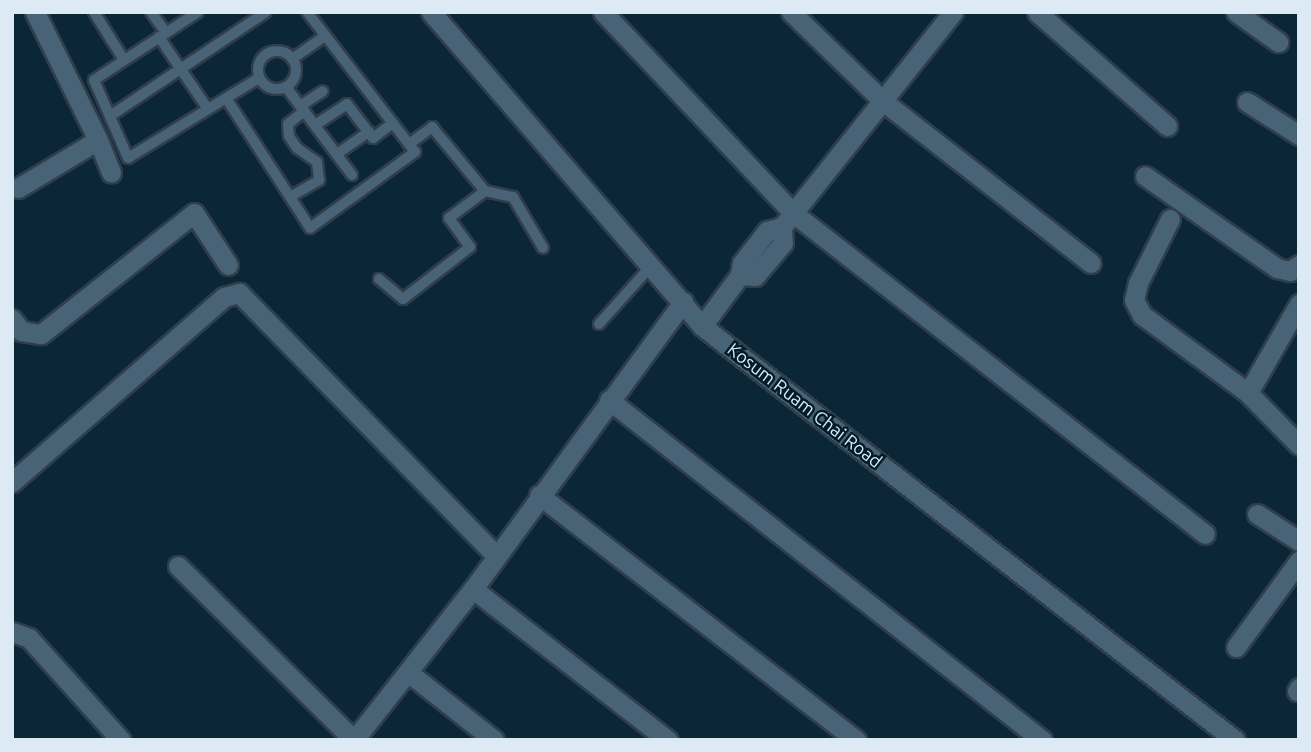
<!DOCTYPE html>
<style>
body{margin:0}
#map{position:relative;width:1311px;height:752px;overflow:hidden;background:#0b2636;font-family:Ubuntu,sans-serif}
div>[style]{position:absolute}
.roads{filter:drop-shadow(2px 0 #303e4c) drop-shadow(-2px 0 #303e4c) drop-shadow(0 2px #303e4c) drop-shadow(0 -2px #303e4c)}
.service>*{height:10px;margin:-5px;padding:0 5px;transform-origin:5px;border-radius:5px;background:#476375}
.service>.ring{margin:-5px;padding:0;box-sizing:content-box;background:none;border:10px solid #476375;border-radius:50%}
.minor>*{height:19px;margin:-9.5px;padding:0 9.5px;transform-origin:9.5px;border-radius:9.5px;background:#476375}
.tertiary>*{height:19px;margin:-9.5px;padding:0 9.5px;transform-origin:9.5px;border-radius:9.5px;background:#476375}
span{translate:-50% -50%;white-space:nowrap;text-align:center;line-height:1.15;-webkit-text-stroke:5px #021c2b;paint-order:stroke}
.street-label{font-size:18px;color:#dbeaf5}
.frame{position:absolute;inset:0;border:14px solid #dbeaf5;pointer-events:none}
</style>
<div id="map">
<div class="roads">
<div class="service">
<i style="left:94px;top:12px;width:57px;rotate:58deg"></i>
<i style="left:151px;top:12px;width:26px;rotate:54deg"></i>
<i style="left:198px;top:12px;width:124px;rotate:146.8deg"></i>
<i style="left:94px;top:80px;width:85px;rotate:66.4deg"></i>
<i style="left:128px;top:158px;width:153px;rotate:-31.4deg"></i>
<i style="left:159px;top:37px;width:87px;rotate:55.8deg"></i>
<i class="ring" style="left:258px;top:51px;width:28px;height:28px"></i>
<i style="left:292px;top:59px;width:40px;rotate:-34.9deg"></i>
<i style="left:286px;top:87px;width:110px;rotate:53.1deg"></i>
<i style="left:226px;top:98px;width:155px;rotate:57.1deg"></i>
<i style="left:310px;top:228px;width:130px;rotate:-35.9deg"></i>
<i style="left:415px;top:152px;width:177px;rotate:-127.6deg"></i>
<i style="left:300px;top:106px;width:27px;rotate:-33deg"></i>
<i style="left:110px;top:116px;width:187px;rotate:-33.7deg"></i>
<i style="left:315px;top:125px;width:38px;rotate:-33deg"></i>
<i style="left:347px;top:104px;width:43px;rotate:52.6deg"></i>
<i style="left:373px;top:138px;width:25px;rotate:-37deg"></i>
<i style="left:409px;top:144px;width:29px;rotate:-36deg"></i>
<i style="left:432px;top:127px;width:83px;rotate:50.4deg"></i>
<i style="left:485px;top:191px;width:29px;rotate:12deg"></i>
<i style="left:513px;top:197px;width:59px;rotate:59.5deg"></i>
<i style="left:337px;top:154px;width:39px;rotate:-35deg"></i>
<i style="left:290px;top:197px;width:34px;rotate:-30deg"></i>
<i style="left:319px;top:180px;width:18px;rotate:-96deg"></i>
<i style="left:317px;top:162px;width:24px;rotate:-145deg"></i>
<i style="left:297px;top:148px;width:14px;rotate:-124deg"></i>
<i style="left:289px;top:136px;width:12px;rotate:-95deg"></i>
<i style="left:288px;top:124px;width:21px;rotate:-39deg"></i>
<i style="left:379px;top:279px;width:31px;rotate:40deg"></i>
<i style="left:403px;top:299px;width:85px;rotate:-37.8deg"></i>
<i style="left:470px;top:247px;width:36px;rotate:-126deg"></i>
<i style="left:449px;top:218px;width:45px;rotate:-36.9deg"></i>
<i style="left:599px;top:324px;width:78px;rotate:-48.1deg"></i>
</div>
<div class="minor">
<i style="left:603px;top:12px;width:277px;rotate:46.6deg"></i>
<i style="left:793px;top:213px;width:522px;rotate:37.92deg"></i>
<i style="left:791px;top:12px;width:129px;rotate:44.1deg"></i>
<i style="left:884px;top:102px;width:262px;rotate:37.9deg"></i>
<i style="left:1037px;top:12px;width:173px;rotate:41.2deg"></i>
<i style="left:1236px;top:12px;width:52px;rotate:35.5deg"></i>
<i style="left:1247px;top:102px;width:62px;rotate:32.4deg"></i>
<i style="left:98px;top:140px;width:35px;rotate:68deg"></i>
<i style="left:1145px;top:176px;width:161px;rotate:34.9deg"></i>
<i style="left:1277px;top:268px;width:13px;rotate:13deg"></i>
<i style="left:1290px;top:271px;width:11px;rotate:-34deg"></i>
<i style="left:18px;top:188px;width:93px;rotate:-31deg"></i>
<i style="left:98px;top:140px;width:143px;rotate:-116.2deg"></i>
<i style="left:1170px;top:219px;width:72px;rotate:116.6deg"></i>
<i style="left:1138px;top:283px;width:17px;rotate:103deg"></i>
<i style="left:1134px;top:300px;width:17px;rotate:62deg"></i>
<i style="left:1142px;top:315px;width:132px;rotate:36.3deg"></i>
<i style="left:1248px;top:393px;width:73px;rotate:45.6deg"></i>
<i style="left:740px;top:275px;width:15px;rotate:4deg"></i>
<i style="left:755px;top:276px;width:43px;rotate:-49.7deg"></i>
<i style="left:783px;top:243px;width:16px;rotate:-94deg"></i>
<i style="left:12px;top:319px;width:15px;rotate:53deg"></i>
<i style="left:21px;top:331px;width:20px;rotate:9deg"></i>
<i style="left:41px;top:334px;width:195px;rotate:-38.3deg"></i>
<i style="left:194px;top:213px;width:62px;rotate:56.8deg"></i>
<i style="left:702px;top:326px;width:64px;rotate:-53.3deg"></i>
<i style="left:740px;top:275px;width:12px;rotate:-81deg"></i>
<i style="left:742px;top:263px;width:41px;rotate:-52deg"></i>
<i style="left:767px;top:231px;width:16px;rotate:-15deg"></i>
<i style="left:782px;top:227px;width:275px;rotate:-51.5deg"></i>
<i style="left:1248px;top:393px;width:103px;rotate:-60.2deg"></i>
<i style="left:609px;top:400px;width:551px;rotate:38.14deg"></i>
<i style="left:12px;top:482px;width:281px;rotate:-41.1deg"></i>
<i style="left:224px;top:297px;width:16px;rotate:-15deg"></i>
<i style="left:239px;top:293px;width:367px;rotate:45.6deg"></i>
<i style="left:539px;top:495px;width:401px;rotate:37.7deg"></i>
<i style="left:1257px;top:514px;width:50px;rotate:32.7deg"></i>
<i style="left:178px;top:566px;width:247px;rotate:44.7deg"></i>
<i style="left:354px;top:740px;width:192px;rotate:-51.8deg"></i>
<i style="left:473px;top:589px;width:356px;rotate:-53.8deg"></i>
<i style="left:473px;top:589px;width:247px;rotate:37.8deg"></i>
<i style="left:12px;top:632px;width:18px;rotate:19deg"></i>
<i style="left:29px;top:638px;width:137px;rotate:48deg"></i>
<i style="left:1236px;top:647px;width:107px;rotate:-53.8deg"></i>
<i style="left:409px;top:673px;width:108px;rotate:38.2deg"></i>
<i style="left:1297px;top:691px;width:4px;rotate:-56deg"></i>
</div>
<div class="tertiary">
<i style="left:431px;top:12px;width:415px;rotate:49.2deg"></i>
<i style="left:702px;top:326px;width:675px;rotate:37.84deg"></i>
</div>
</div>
<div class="street-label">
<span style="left:805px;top:405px;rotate:38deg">Kosum Ruam Chai Road</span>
</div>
<div class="frame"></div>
</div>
